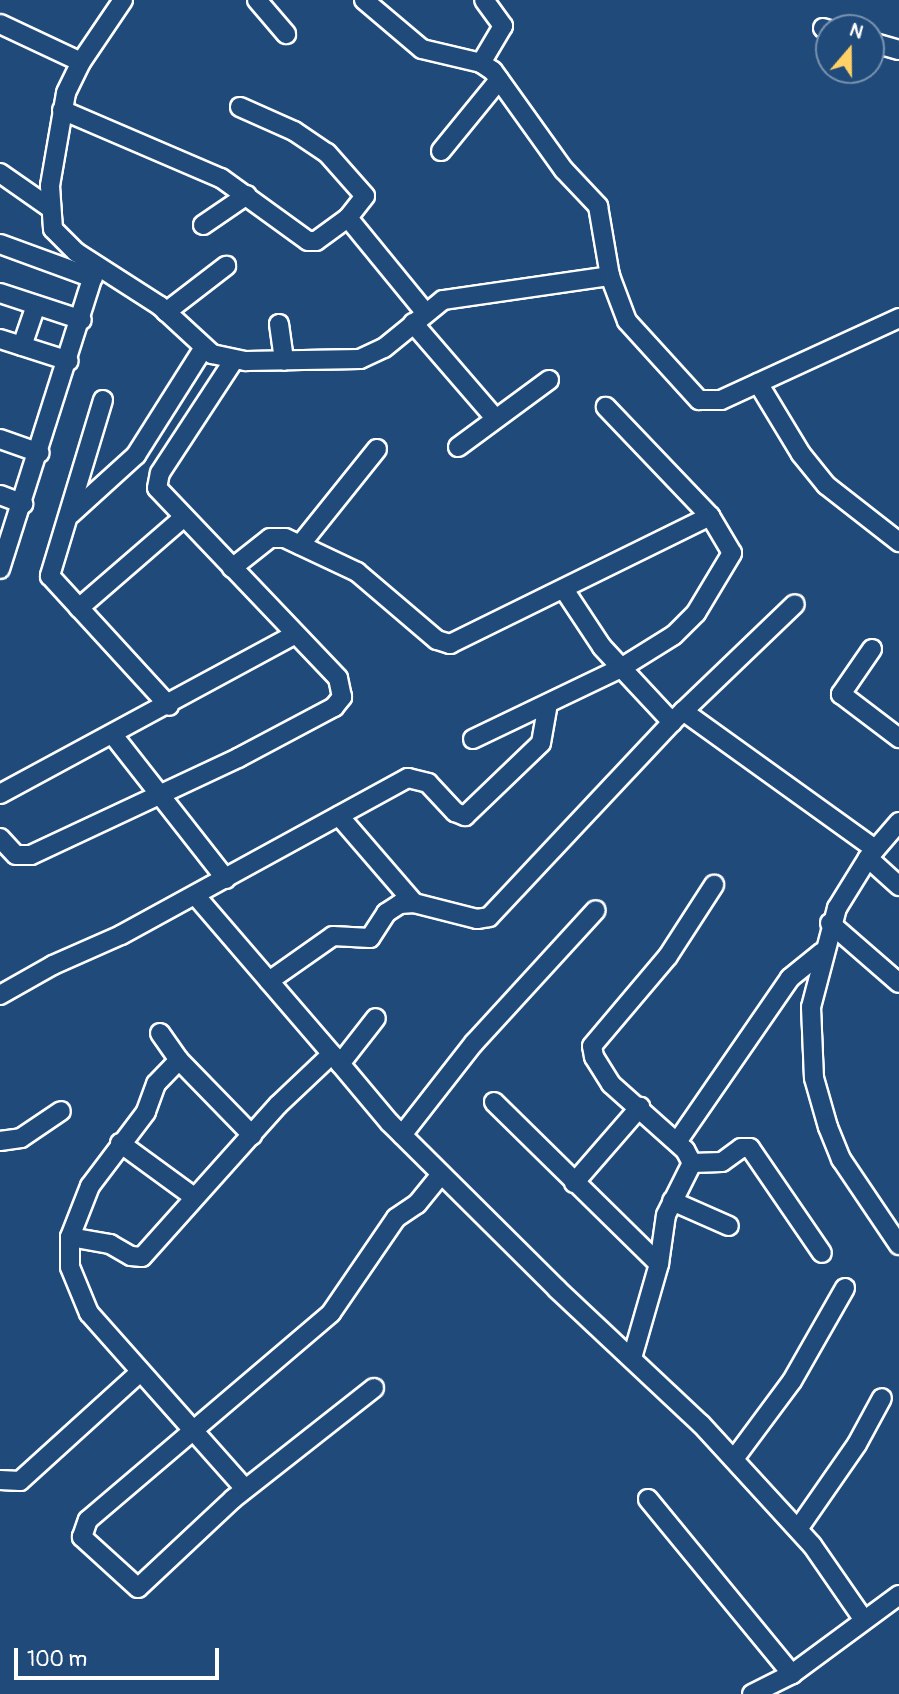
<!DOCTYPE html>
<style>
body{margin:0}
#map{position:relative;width:899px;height:1694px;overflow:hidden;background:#1f4a7a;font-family:Pangolin,sans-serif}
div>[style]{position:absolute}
.roads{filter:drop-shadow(2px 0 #fff) drop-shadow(-2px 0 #fff) drop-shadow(0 2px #fff) drop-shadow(0 -2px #fff)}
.minor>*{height:18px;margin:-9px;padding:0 9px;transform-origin:9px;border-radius:9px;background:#1f4a7a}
span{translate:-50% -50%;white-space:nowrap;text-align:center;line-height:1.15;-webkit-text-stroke:5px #1f4a7a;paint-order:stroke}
.north{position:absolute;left:815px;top:14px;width:70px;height:70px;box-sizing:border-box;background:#1f4a7a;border:2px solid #7992af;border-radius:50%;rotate:20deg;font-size:19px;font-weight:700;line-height:28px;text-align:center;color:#fff}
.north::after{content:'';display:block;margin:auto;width:24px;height:32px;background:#ffd166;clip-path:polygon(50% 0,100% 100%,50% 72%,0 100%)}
.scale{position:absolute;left:14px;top:1648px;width:205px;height:32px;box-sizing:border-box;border:4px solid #fff;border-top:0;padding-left:9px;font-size:21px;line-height:24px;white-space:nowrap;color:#fff;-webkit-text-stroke:5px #1f4a7a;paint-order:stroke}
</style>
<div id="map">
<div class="roads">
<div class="minor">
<i style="left:123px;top:0;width:75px;rotate:124.1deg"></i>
<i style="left:81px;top:62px;width:34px;rotate:116deg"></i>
<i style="left:66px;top:93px;width:94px;rotate:99.8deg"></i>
<i style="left:50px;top:186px;width:43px;rotate:86deg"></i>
<i style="left:53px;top:229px;width:33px;rotate:45deg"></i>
<i style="left:76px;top:252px;width:100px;rotate:32.7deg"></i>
<i style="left:160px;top:306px;width:71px;rotate:42.7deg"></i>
<i style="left:212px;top:354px;width:35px;rotate:12deg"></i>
<i style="left:246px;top:361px;width:114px;rotate:-1deg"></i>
<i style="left:360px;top:359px;width:26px;rotate:-25deg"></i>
<i style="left:384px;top:348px;width:76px;rotate:-39.1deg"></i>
<i style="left:443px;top:300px;width:169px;rotate:-8.2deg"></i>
<i style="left:257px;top:0;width:45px;rotate:49.5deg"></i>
<i style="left:364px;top:0;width:76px;rotate:40.2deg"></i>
<i style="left:422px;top:49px;width:61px;rotate:13.3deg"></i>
<i style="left:481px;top:63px;width:14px;rotate:34deg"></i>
<i style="left:493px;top:71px;width:122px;rotate:54.4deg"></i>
<i style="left:564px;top:170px;width:50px;rotate:46.6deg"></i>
<i style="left:598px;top:206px;width:71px;rotate:80.3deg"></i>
<i style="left:610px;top:276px;width:48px;rotate:69.3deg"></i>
<i style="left:627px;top:321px;width:107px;rotate:47.7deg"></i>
<i style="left:699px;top:400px;width:22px"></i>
<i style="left:721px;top:400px;width:196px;rotate:-24.7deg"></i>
<i style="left:0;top:24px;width:89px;rotate:25.1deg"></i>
<i style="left:823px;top:28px;width:6px;rotate:18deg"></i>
<i style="left:871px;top:42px;width:29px;rotate:16deg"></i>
<i style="left:481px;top:63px;width:43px;rotate:-59.3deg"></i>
<i style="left:503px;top:26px;width:32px;rotate:-126deg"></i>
<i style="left:240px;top:107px;width:59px;rotate:24deg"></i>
<i style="left:294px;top:131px;width:40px;rotate:34deg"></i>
<i style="left:327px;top:153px;width:57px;rotate:48.5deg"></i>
<i style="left:365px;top:196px;width:28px;rotate:128deg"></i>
<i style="left:62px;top:110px;width:173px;rotate:23.2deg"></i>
<i style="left:221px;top:178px;width:107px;rotate:35.9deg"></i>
<i style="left:308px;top:241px;width:8px"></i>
<i style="left:316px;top:241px;width:39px;rotate:-36deg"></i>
<i style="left:348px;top:218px;width:122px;rotate:50.7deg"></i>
<i style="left:441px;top:151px;width:92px;rotate:-50.8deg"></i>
<i style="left:0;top:173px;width:61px;rotate:35deg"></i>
<i style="left:203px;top:225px;width:53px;rotate:-34.3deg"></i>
<i style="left:0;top:244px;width:99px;rotate:20.1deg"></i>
<i style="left:0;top:293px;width:86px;rotate:18.2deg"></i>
<i style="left:166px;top:312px;width:76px;rotate:-37.5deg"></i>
<i style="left:413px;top:323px;width:125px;rotate:49.2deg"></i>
<i style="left:279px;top:324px;width:37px;rotate:82deg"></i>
<i style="left:0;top:339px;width:72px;rotate:17.7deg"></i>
<i style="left:22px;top:346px;width:43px;rotate:-71.1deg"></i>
<i style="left:758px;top:383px;width:83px;rotate:58.8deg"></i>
<i style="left:801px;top:454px;width:40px;rotate:51deg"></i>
<i style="left:826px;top:485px;width:93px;rotate:38deg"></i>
<i style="left:103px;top:400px;width:184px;rotate:106.8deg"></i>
<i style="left:50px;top:576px;width:176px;rotate:47.5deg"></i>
<i style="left:0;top:439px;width:42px;rotate:19.3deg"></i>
<i style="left:458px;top:447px;width:113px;rotate:-36.4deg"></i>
<i style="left:0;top:495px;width:25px;rotate:21deg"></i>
<i style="left:71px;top:514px;width:88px;rotate:-42.2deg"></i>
<i style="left:136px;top:455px;width:125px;rotate:-57.7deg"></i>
<i style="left:300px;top:545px;width:123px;rotate:-51.3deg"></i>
<i style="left:232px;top:568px;width:48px;rotate:-38.3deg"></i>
<i style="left:270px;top:538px;width:15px"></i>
<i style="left:285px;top:538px;width:80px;rotate:25.3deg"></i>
<i style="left:357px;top:572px;width:105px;rotate:40.4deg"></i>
<i style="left:437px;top:640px;width:14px;rotate:17deg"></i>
<i style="left:450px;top:644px;width:290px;rotate:-26.2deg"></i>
<i style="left:0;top:569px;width:318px;rotate:-72.4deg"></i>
<i style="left:565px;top:591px;width:67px;rotate:56.5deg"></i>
<i style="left:602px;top:647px;width:103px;rotate:47deg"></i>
<i style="left:79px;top:608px;width:138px;rotate:-40.9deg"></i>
<i style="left:872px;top:649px;width:55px;rotate:124.6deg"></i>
<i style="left:841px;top:694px;width:73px;rotate:37.2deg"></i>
<i style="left:683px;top:711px;width:236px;rotate:35.7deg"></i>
<i style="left:113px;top:735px;width:183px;rotate:51.9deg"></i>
<i style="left:473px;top:739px;width:164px;rotate:-25.6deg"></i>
<i style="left:621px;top:668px;width:62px;rotate:-31.9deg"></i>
<i style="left:674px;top:635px;width:31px;rotate:-45deg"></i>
<i style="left:696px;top:613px;width:70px;rotate:-59deg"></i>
<i style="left:732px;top:553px;width:43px;rotate:-120.7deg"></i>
<i style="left:710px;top:516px;width:151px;rotate:-133.7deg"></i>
<i style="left:0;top:794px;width:336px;rotate:-28.4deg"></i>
<i style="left:339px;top:816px;width:115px;rotate:49.2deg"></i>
<i style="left:899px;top:822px;width:48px;rotate:130.7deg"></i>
<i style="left:868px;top:858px;width:59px;rotate:121.8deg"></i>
<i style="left:837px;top:908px;width:102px;rotate:104.7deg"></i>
<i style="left:811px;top:1007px;width:71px;rotate:87.6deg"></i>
<i style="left:814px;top:1078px;width:51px;rotate:74.1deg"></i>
<i style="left:828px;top:1127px;width:35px;rotate:68deg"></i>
<i style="left:841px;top:1159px;width:104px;rotate:56deg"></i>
<i style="left:0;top:838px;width:23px;rotate:47deg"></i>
<i style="left:16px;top:855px;width:15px"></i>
<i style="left:31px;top:855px;width:229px;rotate:-25.1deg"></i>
<i style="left:238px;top:758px;width:109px;rotate:-28deg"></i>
<i style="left:334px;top:707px;width:13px;rotate:-51deg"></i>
<i style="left:342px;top:697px;width:19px;rotate:-102deg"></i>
<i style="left:338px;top:678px;width:262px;rotate:-133.6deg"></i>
<i style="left:157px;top:488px;width:15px;rotate:-79deg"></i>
<i style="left:160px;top:473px;width:135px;rotate:-56.8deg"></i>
<i style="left:868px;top:858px;width:42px;rotate:42.1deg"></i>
<i style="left:195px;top:895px;width:210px;rotate:49.3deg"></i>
<i style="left:830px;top:923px;width:91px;rotate:41deg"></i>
<i style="left:269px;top:981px;width:78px;rotate:-35.1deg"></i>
<i style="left:333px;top:936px;width:37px;rotate:3deg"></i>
<i style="left:370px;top:938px;width:30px;rotate:-57deg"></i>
<i style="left:386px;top:913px;width:17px;rotate:-33deg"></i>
<i style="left:400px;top:904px;width:14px;rotate:-4deg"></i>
<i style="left:414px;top:903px;width:65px;rotate:14.3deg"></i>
<i style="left:477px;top:919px;width:12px;rotate:-9deg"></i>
<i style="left:489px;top:917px;width:267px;rotate:-46.8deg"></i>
<i style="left:672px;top:722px;width:170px;rotate:-43.8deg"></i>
<i style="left:0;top:995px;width:61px;rotate:-29.5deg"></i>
<i style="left:53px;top:965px;width:74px;rotate:-23.8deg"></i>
<i style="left:121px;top:935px;width:327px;rotate:-28.7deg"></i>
<i style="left:408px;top:778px;width:21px;rotate:14deg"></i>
<i style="left:428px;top:783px;width:40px;rotate:47deg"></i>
<i style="left:455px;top:812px;width:11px;rotate:22deg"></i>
<i style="left:465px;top:816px;width:105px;rotate:-43.8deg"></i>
<i style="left:541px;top:743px;width:40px;rotate:-80deg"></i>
<i style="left:160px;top:1033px;width:33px;rotate:55deg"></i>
<i style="left:179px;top:1060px;width:105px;rotate:45.8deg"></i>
<i style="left:179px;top:1060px;width:33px;rotate:134deg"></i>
<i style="left:156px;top:1084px;width:30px;rotate:110deg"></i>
<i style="left:146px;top:1112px;width:93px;rotate:127.1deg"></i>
<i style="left:90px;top:1186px;width:55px;rotate:111.4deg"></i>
<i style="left:70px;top:1237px;width:30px;rotate:90deg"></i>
<i style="left:70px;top:1267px;width:50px;rotate:67.6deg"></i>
<i style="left:89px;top:1313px;width:235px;rotate:48.4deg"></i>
<i style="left:340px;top:1064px;width:58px;rotate:-52deg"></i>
<i style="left:494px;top:1102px;width:231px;rotate:44.5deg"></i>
<i style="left:659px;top:1264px;width:98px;rotate:106deg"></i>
<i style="left:402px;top:1135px;width:117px;rotate:-52deg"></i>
<i style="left:474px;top:1043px;width:180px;rotate:-47.5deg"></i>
<i style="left:0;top:1141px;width:21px;rotate:-8deg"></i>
<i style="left:21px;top:1138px;width:48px;rotate:-34deg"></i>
<i style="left:677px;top:1142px;width:199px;rotate:-55.4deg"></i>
<i style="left:790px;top:978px;width:41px;rotate:-39.1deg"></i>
<i style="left:120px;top:1143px;width:92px;rotate:36.1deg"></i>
<i style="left:692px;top:1163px;width:30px;rotate:-2deg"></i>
<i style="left:722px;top:1162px;width:24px;rotate:-36deg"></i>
<i style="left:741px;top:1148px;width:9px"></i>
<i style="left:750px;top:1148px;width:127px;rotate:55.6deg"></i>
<i style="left:574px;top:1183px;width:101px;rotate:-49deg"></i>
<i style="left:672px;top:1201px;width:62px;rotate:23.7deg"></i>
<i style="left:70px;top:1237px;width:41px;rotate:9.9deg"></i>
<i style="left:110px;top:1244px;width:24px;rotate:30deg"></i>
<i style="left:131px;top:1256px;width:11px;rotate:5deg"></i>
<i style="left:142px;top:1257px;width:204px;rotate:-48.2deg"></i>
<i style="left:278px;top:1105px;width:74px;rotate:-43.4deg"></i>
<i style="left:332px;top:1054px;width:90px;rotate:50deg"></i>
<i style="left:390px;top:1123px;width:235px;rotate:44.8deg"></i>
<i style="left:557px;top:1289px;width:197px;rotate:43.2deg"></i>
<i style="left:701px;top:1424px;width:164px;rotate:47.5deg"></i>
<i style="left:812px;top:1545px;width:91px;rotate:55.3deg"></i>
<i style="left:659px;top:1264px;width:49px;rotate:-81.9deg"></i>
<i style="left:666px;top:1215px;width:58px;rotate:-63.4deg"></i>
<i style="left:692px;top:1163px;width:15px;rotate:-118deg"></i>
<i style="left:685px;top:1150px;width:99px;rotate:-138.3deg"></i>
<i style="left:611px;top:1084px;width:32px;rotate:-122deg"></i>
<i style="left:594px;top:1057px;width:11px;rotate:-100deg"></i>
<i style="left:592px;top:1046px;width:118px;rotate:-49.8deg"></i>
<i style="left:668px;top:956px;width:85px;rotate:-57.1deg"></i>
<i style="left:374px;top:1388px;width:179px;rotate:141.8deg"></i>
<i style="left:233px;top:1499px;width:130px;rotate:136.9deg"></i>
<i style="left:138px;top:1588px;width:76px;rotate:-137.7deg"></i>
<i style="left:82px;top:1537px;width:18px;rotate:-71deg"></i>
<i style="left:88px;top:1520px;width:319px;rotate:-40.4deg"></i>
<i style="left:331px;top:1313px;width:115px;rotate:-55.6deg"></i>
<i style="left:396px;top:1218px;width:25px;rotate:-34deg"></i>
<i style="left:417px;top:1204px;width:38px;rotate:-51deg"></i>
<i style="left:734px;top:1459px;width:97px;rotate:-53.4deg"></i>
<i style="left:792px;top:1381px;width:107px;rotate:-60.3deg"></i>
<i style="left:0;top:1480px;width:20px;rotate:3deg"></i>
<i style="left:20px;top:1481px;width:162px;rotate:-42.2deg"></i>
<i style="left:648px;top:1499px;width:227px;rotate:50.6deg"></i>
<i style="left:798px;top:1529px;width:103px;rotate:-55.2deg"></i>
<i style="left:857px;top:1444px;width:52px;rotate:-61.5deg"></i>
<i style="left:752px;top:1694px;width:45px;rotate:-26.6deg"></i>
<i style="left:792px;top:1674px;width:133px;rotate:-36.4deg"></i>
</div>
</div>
<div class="north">N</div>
<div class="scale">100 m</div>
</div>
